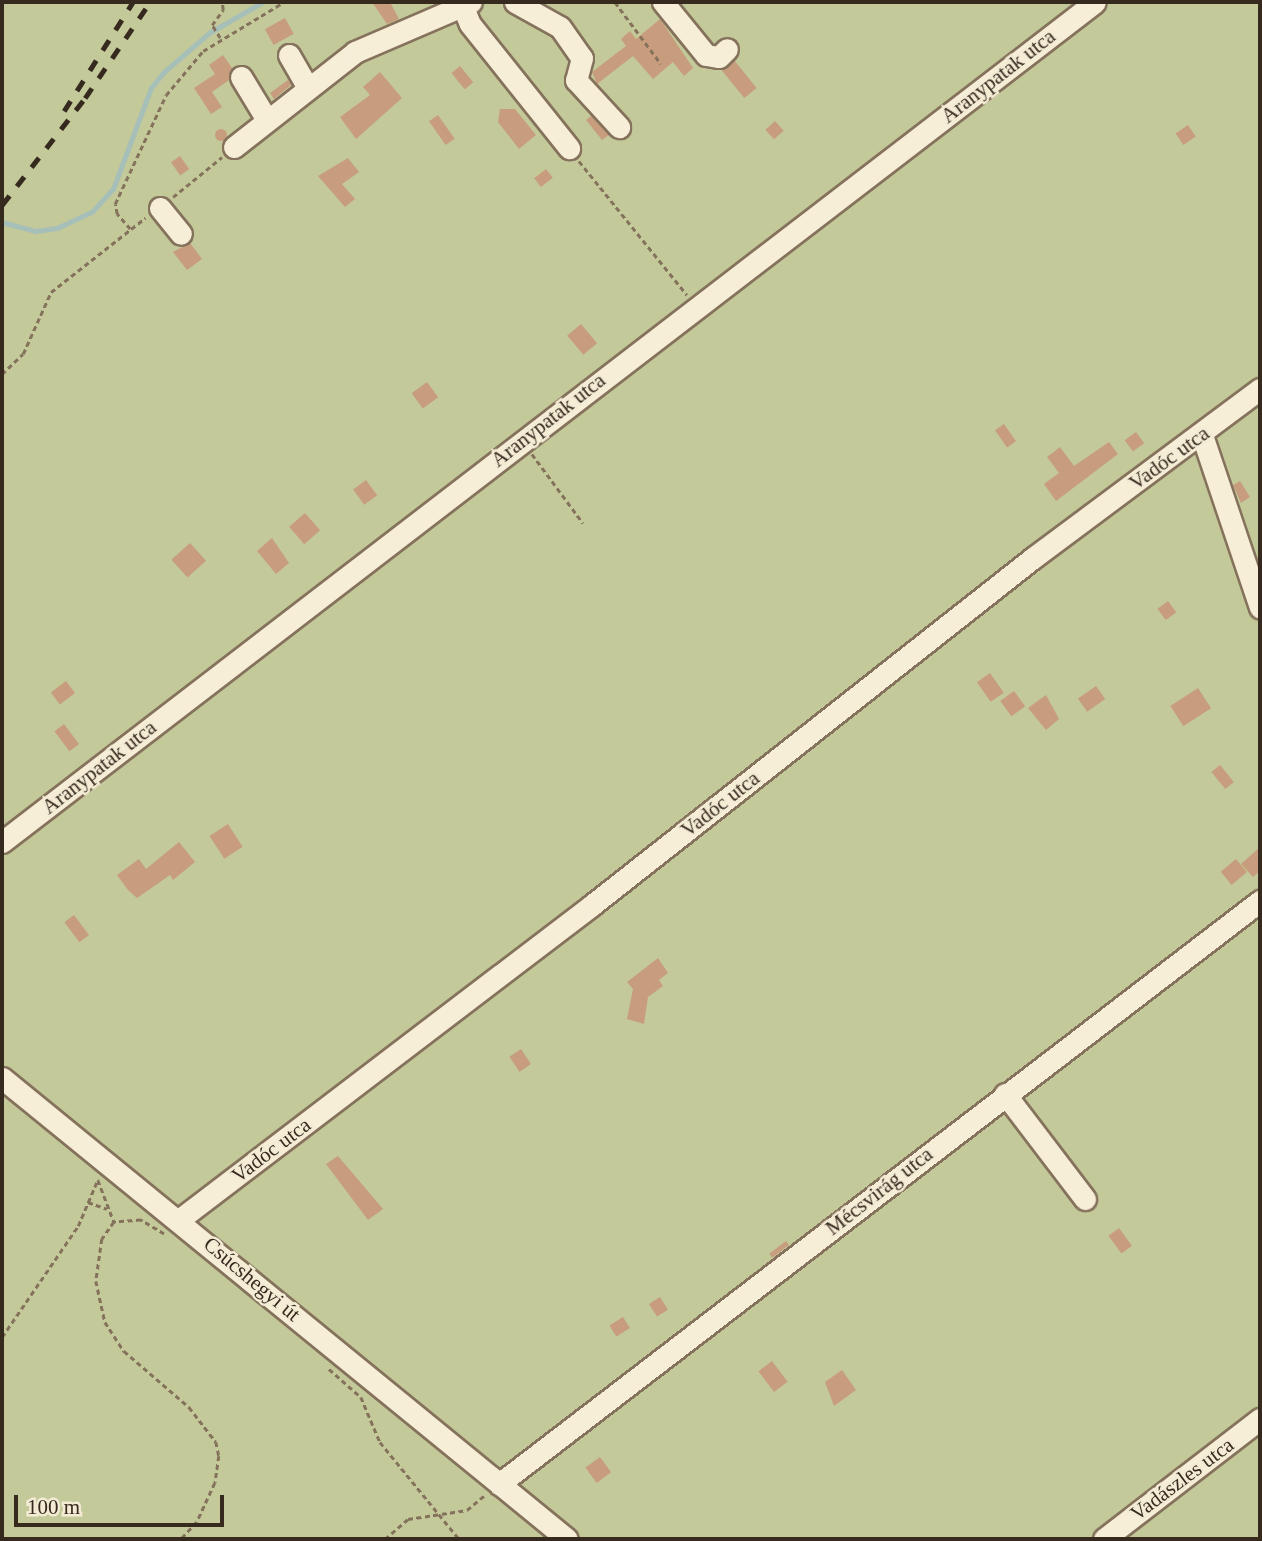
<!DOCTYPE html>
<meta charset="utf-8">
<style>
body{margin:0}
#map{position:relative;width:1262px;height:1541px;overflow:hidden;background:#ebe0c5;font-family:"Times New Roman",serif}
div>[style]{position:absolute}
.green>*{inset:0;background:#c3c999;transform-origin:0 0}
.stream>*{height:4.5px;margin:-2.25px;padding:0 2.25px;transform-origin:2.25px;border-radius:2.25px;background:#a6bfb8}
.building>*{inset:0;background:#c79d7d;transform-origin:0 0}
.round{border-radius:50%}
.path>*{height:2.5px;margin-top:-1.25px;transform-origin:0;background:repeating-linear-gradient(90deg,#85725c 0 5px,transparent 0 8.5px)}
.roads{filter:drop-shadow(2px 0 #85725c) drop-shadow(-2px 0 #85725c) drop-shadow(0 2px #85725c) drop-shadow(0 -2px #85725c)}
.minor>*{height:21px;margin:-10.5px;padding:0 10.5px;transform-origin:10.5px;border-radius:10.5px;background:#f7eed8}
.rail>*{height:4.5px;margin-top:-2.25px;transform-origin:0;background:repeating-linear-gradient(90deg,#362a1f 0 12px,transparent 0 24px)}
span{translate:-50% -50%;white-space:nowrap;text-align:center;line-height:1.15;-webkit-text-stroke:5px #f3ebd4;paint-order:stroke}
.street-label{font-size:21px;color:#362a1f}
.frame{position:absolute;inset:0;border:4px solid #362a1f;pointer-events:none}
.scale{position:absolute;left:14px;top:1495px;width:210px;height:32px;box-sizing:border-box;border:4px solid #362a1f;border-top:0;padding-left:9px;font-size:21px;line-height:24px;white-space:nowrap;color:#362a1f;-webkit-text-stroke:5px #f3ebd4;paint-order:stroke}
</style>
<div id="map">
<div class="green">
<i style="left:2px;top:2px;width:1258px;height:1537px"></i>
</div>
<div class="stream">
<i style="left:2px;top:222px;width:35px;rotate:15deg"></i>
<i style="left:36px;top:231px;width:21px;rotate:-8deg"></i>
<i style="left:57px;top:228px;width:38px;rotate:-25deg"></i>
<i style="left:92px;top:212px;width:31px;rotate:-48deg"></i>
<i style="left:113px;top:189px;width:108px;rotate:-69.4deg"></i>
<i style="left:151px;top:88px;width:21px;rotate:-51deg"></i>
<i style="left:164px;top:72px;width:60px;rotate:-40.9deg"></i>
<i style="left:209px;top:33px;width:62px;rotate:-29.9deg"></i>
</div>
<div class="building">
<i style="clip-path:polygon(372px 2px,390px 2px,399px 19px,387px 24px)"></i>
<i style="left:285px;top:18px;width:18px;height:23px;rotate:61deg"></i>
<i style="clip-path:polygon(660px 19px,693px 68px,684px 76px,673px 62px,653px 79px,633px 56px,597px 84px,592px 72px,626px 46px,621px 39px,630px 31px,636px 39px)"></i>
<i style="clip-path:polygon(223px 55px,232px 68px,229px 80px,212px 92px,222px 107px,211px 114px,194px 88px,215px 74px,209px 65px)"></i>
<i style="left:734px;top:60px;width:36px;height:16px;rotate:51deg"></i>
<i style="left:460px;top:66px;width:21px;height:11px;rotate:51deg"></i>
<i style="clip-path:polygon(380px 72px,402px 98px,356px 139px,340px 117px,370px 95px,363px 87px)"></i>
<i style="clip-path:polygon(288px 80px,291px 85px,274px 99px,270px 93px)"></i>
<i style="clip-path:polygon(500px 109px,515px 109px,536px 135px,519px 149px,498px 122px)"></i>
<i style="left:438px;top:115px;width:29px;height:11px;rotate:55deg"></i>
<i style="clip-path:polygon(591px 116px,609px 135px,602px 140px,586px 120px)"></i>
<i style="left:775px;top:121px;width:13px;height:13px;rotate:48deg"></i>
<i style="left:1188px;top:125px;width:14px;height:15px;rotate:56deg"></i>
<i class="round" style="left:215px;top:129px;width:12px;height:12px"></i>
<i style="left:180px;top:156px;width:16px;height:11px;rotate:55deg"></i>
<i style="clip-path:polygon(348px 158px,359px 172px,342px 184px,355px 199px,345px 207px,318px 176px)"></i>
<i style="left:546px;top:169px;width:11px;height:15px;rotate:52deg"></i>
<i style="clip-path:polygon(190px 243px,202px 259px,187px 270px,173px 252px)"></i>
<i style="left:581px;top:324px;width:25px;height:18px;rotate:50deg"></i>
<i style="left:427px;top:382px;width:19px;height:19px;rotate:54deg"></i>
<i style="left:1004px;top:424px;width:21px;height:11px;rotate:55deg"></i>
<i style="left:1136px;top:432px;width:14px;height:14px;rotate:54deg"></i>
<i style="clip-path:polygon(1109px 442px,1118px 454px,1056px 501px,1044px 484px,1059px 473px,1047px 457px,1060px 447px,1074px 466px)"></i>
<i style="left:366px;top:480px;width:19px;height:16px;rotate:54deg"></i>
<i style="clip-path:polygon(1240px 481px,1250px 497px,1241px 503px,1233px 485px)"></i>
<i style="left:305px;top:513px;width:23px;height:21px;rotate:49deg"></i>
<i style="clip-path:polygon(272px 538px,289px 563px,276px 574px,257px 551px)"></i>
<i style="left:190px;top:543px;width:24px;height:25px;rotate:48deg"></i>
<i style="left:1168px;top:601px;width:14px;height:13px;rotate:54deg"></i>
<i style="left:990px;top:673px;width:24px;height:16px;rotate:55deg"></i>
<i style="left:66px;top:681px;width:15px;height:19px;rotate:53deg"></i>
<i style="left:1096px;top:686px;width:16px;height:22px;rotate:55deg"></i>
<i style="left:1198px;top:688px;width:24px;height:33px;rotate:57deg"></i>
<i style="left:1014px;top:691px;width:19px;height:17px;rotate:54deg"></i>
<i style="clip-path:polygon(1046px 695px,1059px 719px,1046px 730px,1028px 708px)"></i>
<i style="left:64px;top:724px;width:25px;height:12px;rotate:53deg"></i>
<i style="left:1220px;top:765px;width:22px;height:11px;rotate:51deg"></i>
<i style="left:228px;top:824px;width:27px;height:22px;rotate:57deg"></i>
<i style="clip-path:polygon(179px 842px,195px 862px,173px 880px,170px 875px,137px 898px,128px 890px,117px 875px,139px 859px,146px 869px)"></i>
<i style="clip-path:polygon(1260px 847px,1260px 871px,1253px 877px,1241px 864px)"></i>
<i style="left:1236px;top:859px;width:17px;height:20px;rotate:50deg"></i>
<i style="left:74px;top:915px;width:25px;height:12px;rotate:53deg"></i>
<i style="clip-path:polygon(658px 958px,668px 973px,659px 980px,663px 986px,648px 997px,644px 1024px,627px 1019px,633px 989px,627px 982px)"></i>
<i style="left:521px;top:1049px;width:18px;height:14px;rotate:56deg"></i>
<i style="clip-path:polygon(338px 1156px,383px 1209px,368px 1220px,326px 1164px)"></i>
<i style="left:1119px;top:1228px;width:22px;height:13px;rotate:54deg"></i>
<i style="left:786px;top:1241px;width:5px;height:21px;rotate:53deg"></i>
<i style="left:660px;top:1297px;width:15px;height:13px;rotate:58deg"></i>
<i style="left:623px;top:1317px;width:13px;height:16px;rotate:58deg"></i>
<i style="left:772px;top:1361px;width:26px;height:17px;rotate:53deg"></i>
<i style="clip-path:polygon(842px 1370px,856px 1390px,834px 1406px,825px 1382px)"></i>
<i style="left:600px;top:1457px;width:19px;height:18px;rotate:54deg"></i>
</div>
<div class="path">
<i style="left:615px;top:2px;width:77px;rotate:53.4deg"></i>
<i style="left:220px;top:38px;width:15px;rotate:-122deg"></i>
<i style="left:212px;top:25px;width:19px;rotate:-54deg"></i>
<i style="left:223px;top:10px;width:8px;rotate:-97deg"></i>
<i style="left:579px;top:161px;width:172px;rotate:51.1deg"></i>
<i style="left:173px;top:197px;width:63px;rotate:-39.2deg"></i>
<i style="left:130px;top:229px;width:20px;rotate:-131deg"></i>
<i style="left:117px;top:214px;width:10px;rotate:-101deg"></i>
<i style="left:115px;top:204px;width:120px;rotate:-64.9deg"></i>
<i style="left:166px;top:95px;width:57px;rotate:-49.9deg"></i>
<i style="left:203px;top:51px;width:95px;rotate:-31.2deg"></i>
<i style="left:2px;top:374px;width:29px;rotate:-44deg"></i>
<i style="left:23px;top:354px;width:68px;rotate:-65.7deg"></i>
<i style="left:51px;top:292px;width:120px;rotate:-38.2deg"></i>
<i style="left:532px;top:454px;width:86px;rotate:53.5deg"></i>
<i style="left:98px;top:1180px;width:45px;rotate:69.1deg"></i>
<i style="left:88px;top:1202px;width:20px;rotate:20deg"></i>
<i style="left:164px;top:1234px;width:27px;rotate:-149deg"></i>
<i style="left:141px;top:1220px;width:27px;rotate:176deg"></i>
<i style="left:114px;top:1222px;width:21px;rotate:125deg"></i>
<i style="left:102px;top:1239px;width:42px;rotate:98.1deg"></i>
<i style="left:96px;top:1281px;width:42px;rotate:77.6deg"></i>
<i style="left:105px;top:1322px;width:35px;rotate:57deg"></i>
<i style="left:124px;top:1351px;width:86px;rotate:40.7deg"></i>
<i style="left:189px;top:1407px;width:44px;rotate:52.4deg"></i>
<i style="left:216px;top:1442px;width:14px;rotate:78deg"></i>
<i style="left:219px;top:1456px;width:27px;rotate:98deg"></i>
<i style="left:215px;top:1483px;width:43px;rotate:114.8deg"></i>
<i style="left:197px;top:1522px;width:23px;rotate:133deg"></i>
<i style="left:2px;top:1337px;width:135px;rotate:-55.6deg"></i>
<i style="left:78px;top:1226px;width:51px;rotate:-66.9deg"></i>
<i style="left:329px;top:1369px;width:43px;rotate:41.2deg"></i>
<i style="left:361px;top:1397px;width:49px;rotate:67.1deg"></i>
<i style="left:380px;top:1442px;width:125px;rotate:50.8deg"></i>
<i style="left:385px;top:1539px;width:30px;rotate:-41deg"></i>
<i style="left:408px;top:1519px;width:60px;rotate:-8.7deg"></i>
<i style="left:467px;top:1510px;width:25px;rotate:-40deg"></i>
</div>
<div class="roads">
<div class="minor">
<i style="left:515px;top:2px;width:51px;rotate:29.1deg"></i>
<i style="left:560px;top:27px;width:38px;rotate:55deg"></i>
<i style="left:582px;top:58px;width:23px;rotate:105deg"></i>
<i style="left:576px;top:80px;width:64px;rotate:47.5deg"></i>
<i style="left:663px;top:2px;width:68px;rotate:50.9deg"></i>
<i style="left:706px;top:55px;width:13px;rotate:9deg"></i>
<i style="left:719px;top:57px;width:11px;rotate:-45deg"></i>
<i style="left:463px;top:7px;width:18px;rotate:68deg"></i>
<i style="left:470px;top:24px;width:159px;rotate:51.4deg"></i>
<i style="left:289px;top:55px;width:38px;rotate:60deg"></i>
<i style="left:241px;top:77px;width:50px;rotate:58.8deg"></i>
<i style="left:234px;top:147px;width:154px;rotate:-38.1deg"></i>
<i style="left:355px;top:52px;width:126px;rotate:-23.3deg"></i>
<i style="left:160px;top:208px;width:33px;rotate:51deg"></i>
<i style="left:1202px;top:435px;width:182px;rotate:71.4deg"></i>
<i style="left:2px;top:842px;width:1378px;rotate:-37.54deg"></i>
<i style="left:2px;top:1078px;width:729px;rotate:39.21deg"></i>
<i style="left:1005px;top:1094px;width:132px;rotate:52.7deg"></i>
<i style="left:180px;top:1219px;width:518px;rotate:-37.31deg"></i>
<i style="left:592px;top:905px;width:561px;rotate:-38.2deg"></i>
<i style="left:1033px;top:558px;width:283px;rotate:-36.7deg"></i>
<i style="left:499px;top:1484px;width:959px;rotate:-37.46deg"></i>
<i style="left:1104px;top:1539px;width:197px;rotate:-37.6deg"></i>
</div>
</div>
<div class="rail">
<i style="left:64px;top:111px;width:129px;rotate:-57.7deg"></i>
<i style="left:2px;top:205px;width:135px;rotate:-52.2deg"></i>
<i style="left:85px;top:98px;width:116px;rotate:-55.9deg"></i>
</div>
<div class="street-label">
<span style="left:998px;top:76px;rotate:-38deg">Aranypatak utca</span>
<span style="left:548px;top:420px;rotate:-38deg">Aranypatak utca</span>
<span style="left:1169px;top:458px;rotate:-36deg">Vadóc utca</span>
<span style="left:99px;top:767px;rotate:-38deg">Aranypatak utca</span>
<span style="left:720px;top:804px;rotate:-38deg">Vadóc utca</span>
<span style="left:271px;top:1150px;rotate:-37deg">Vadóc utca</span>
<span style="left:879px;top:1191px;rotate:-38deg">Mécsvirág utca</span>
<span style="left:252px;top:1279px;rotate:40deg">Csúcshegyi út</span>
<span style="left:1182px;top:1479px;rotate:-37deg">Vadászles utca</span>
</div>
<div class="frame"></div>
<div class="scale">100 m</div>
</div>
